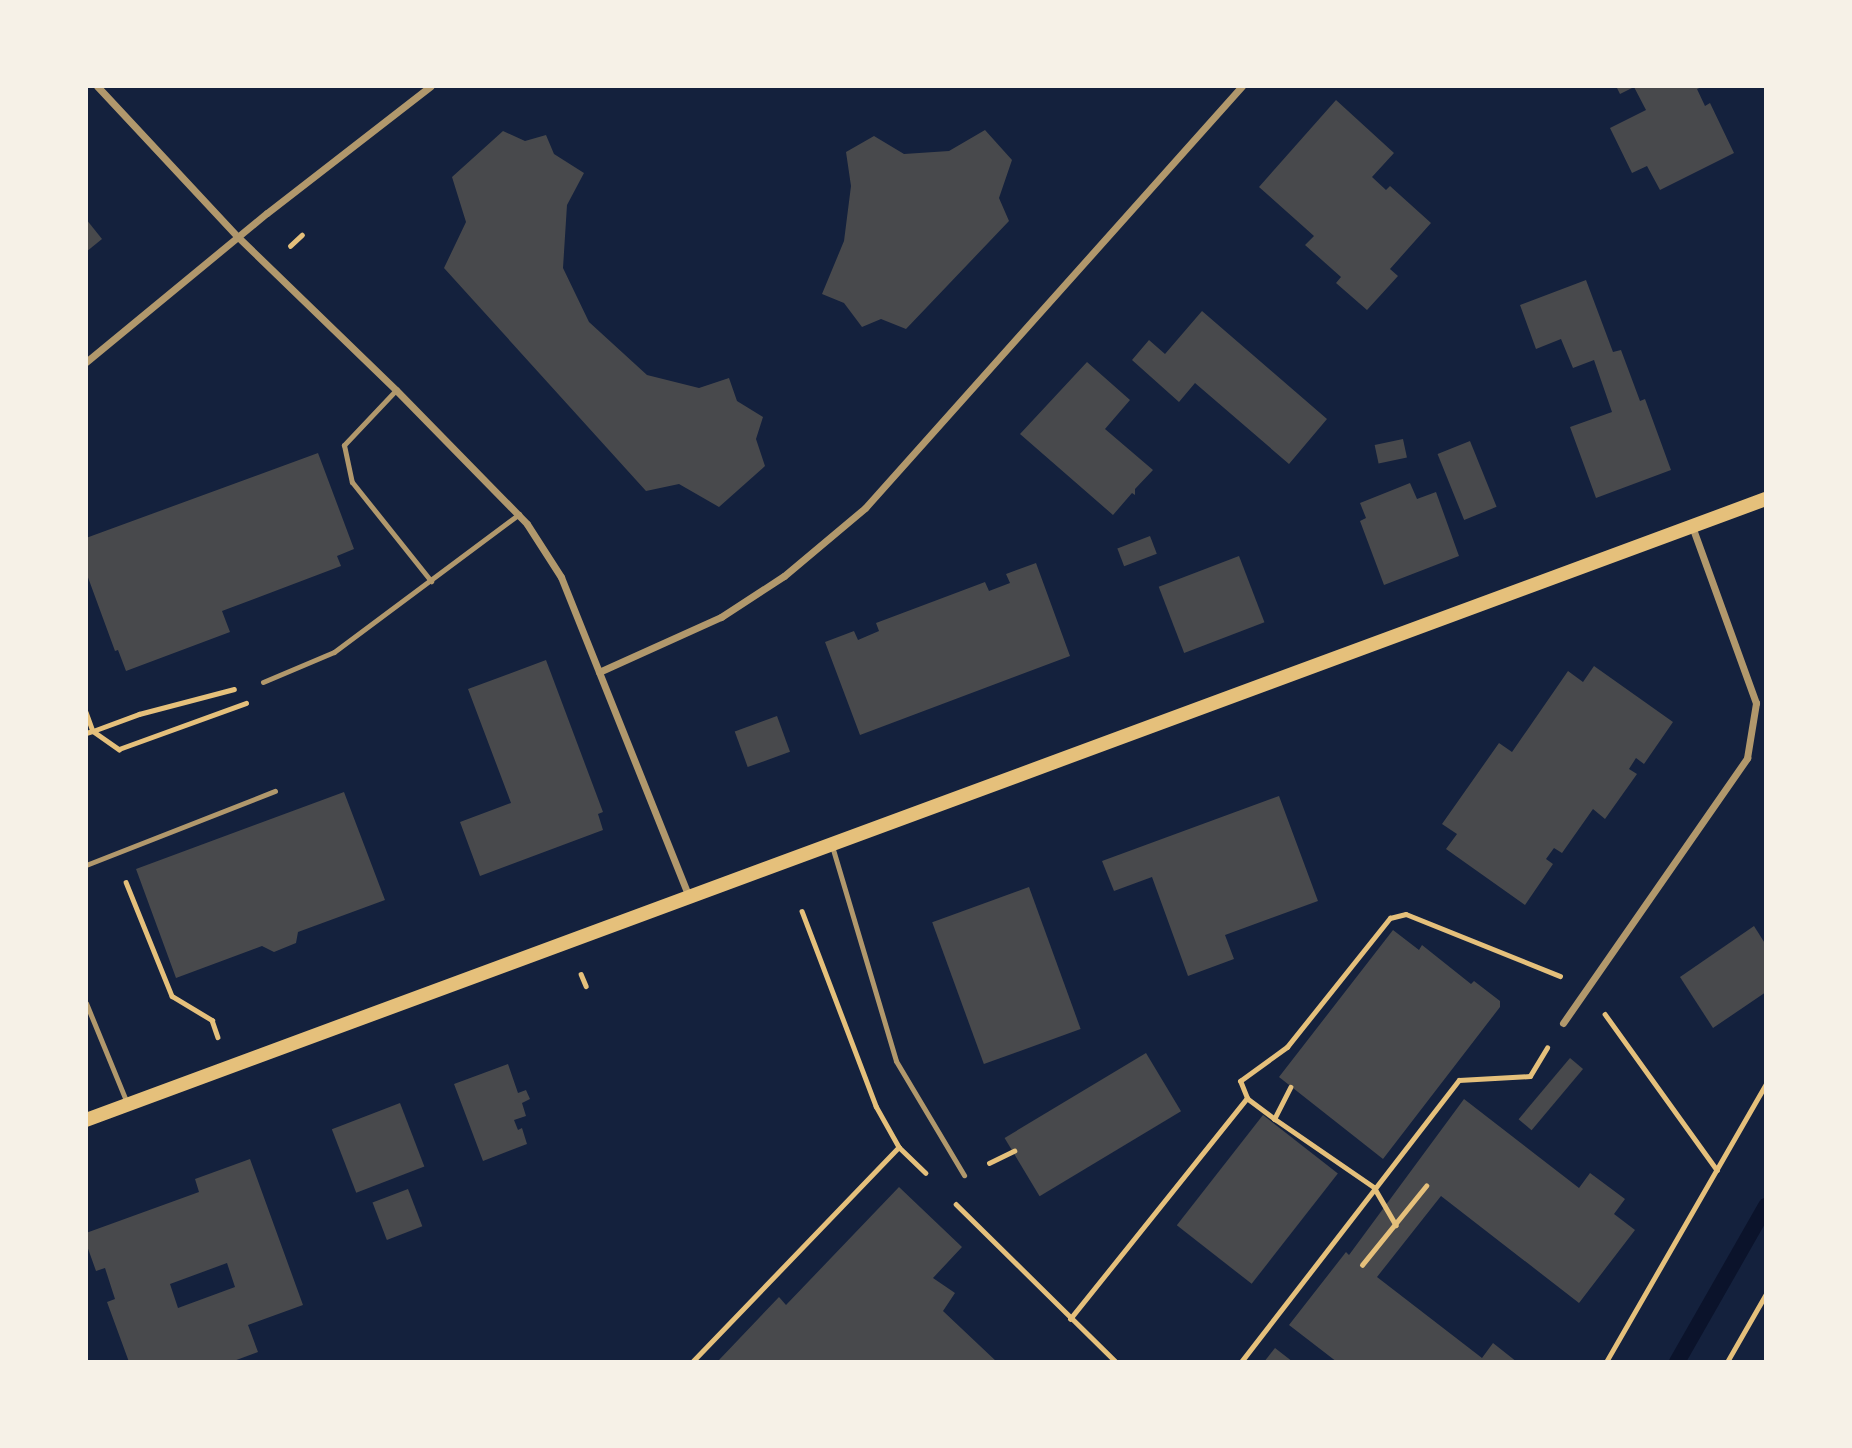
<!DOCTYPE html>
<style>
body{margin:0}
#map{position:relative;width:1852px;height:1448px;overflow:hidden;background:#14213d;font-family:Helvetica,sans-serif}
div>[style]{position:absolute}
.stream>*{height:16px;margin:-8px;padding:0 8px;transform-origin:8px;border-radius:8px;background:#0b132b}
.building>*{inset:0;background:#48494c;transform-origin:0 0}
.path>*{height:4.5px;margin:-2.25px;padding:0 2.25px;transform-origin:2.25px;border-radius:2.25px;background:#e5c07b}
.service>*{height:5px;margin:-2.5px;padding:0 2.5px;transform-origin:2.5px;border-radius:2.5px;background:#b1986c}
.minor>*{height:7px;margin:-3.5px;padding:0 3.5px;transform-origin:3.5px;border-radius:3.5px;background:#b1986c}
.secondary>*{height:14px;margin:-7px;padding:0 7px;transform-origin:7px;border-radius:7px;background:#e5c07b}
span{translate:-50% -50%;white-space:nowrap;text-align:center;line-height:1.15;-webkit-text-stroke:7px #f6f1e7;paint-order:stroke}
.frame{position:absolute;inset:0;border:88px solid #f6f1e7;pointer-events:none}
</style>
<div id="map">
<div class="stream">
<i style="left:1677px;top:1362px;width:180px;rotate:-60.3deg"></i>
</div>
<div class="building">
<i style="clip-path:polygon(1616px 86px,1704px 86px,1697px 89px,1705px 106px,1710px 103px,1734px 153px,1660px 190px,1647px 166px,1632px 173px,1610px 128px,1646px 110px,1634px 87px,1620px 94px)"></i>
<i style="clip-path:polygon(1336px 100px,1394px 153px,1372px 177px,1386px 190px,1390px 186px,1431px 223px,1390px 269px,1398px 276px,1367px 310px,1336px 283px,1341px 277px,1305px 245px,1314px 236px,1259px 187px)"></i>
<i style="clip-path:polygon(985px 130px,1012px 160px,999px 198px,1009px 221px,906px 329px,881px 319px,862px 327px,844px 303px,822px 294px,844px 241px,851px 186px,846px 152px,874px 136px,904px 154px,949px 151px)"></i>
<i style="clip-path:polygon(503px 131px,525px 141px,546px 135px,554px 154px,584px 173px,567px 205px,563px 268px,589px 322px,647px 375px,699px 388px,729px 378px,737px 401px,763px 417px,756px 439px,765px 466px,719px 507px,679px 484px,646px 491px,444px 268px,466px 222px,452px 177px)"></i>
<i style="clip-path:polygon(86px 219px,102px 239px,86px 252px)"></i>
<i style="clip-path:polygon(1586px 280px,1613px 352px,1621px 350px,1640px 401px,1645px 399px,1671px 470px,1596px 498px,1570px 427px,1612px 412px,1594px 360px,1573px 368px,1561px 339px,1536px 349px,1520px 305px)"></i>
<i style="clip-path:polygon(1202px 311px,1327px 419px,1289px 464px,1195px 383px,1179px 402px,1132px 360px,1149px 340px,1165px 354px)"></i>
<i style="clip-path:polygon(1087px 362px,1130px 400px,1105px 429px,1153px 470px,1135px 489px,1135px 495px,1132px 493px,1113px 515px,1020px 434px)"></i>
<i style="left:1403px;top:439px;width:19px;height:29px;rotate:78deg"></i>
<i style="left:1470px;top:441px;width:71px;height:35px;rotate:68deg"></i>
<i style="clip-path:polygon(318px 453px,354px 549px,337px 556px,341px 566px,222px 611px,230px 632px,126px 671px,118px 650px,115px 651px,86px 572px,86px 538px)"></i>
<i style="clip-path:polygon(1410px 483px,1417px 499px,1436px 492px,1459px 556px,1384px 585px,1360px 521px,1366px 518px,1360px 503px)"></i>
<i style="left:1150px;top:536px;width:19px;height:35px;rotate:69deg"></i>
<i style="left:1239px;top:556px;width:71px;height:86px;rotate:69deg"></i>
<i style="clip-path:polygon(1036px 563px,1070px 656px,860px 735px,825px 642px,854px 631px,858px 640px,879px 631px,876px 623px,985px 582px,989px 591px,1010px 583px,1006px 574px)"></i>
<i style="clip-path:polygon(546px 660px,603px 812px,598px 814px,603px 830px,480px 876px,460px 822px,511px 803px,468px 689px)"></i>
<i style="clip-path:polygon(1594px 666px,1673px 722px,1644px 764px,1636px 758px,1629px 769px,1637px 774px,1605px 819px,1593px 809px,1562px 853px,1554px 848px,1546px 859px,1553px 864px,1525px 905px,1446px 849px,1457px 834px,1442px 824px,1499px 743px,1512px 752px,1568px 671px,1583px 682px)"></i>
<i style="left:777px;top:716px;width:38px;height:45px;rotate:70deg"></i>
<i style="clip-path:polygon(344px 792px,385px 900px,298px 932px,296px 943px,274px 952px,262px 946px,176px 978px,136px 869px)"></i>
<i style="clip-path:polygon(1279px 796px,1318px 901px,1225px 935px,1234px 959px,1188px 976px,1152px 877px,1114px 891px,1102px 861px)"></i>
<i style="left:1029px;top:887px;width:151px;height:103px;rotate:70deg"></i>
<i style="clip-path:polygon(1754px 926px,1766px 945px,1766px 992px,1713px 1028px,1680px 977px)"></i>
<i style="clip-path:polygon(1393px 930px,1419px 950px,1422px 945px,1471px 984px,1474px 981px,1500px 1001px,1500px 1007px,1383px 1159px,1279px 1077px)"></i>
<i style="left:1146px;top:1053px;width:68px;height:165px;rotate:59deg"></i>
<i style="left:1570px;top:1058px;width:17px;height:80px;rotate:40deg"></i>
<i style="clip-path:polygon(508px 1064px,518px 1093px,526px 1090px,530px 1099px,522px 1103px,526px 1116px,514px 1120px,518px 1130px,522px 1128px,527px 1144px,483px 1161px,454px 1084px)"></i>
<i style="clip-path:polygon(1464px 1099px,1579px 1188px,1590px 1173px,1625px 1199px,1614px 1214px,1635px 1230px,1579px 1303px,1441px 1196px,1377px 1277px,1482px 1358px,1493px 1343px,1517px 1362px,1337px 1362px,1289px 1325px,1346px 1252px,1349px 1255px)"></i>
<i style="left:400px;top:1103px;width:68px;height:73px;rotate:69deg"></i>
<i style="left:1263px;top:1115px;width:95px;height:140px;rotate:38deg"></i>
<i style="clip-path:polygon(evenodd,250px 1159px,303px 1305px,248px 1325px,258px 1352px,231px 1362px,129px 1362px,107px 1302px,115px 1299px,105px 1268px,96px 1271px,86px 1243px,86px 1233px,199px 1192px,195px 1179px,250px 1159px,227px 1263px,235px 1287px,178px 1308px,170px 1284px,227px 1263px)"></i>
<i style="clip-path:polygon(899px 1187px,962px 1247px,933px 1278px,955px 1293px,943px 1311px,997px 1362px,719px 1360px,779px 1297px,786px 1305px)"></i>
<i style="left:408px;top:1189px;width:40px;height:38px;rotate:69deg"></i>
<i style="clip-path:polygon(1275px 1348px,1293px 1362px,1264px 1362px)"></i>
</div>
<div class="path">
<i style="left:290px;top:246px;width:16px;rotate:-43deg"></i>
<i style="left:86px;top:712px;width:20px;rotate:70deg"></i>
<i style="left:93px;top:731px;width:49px;rotate:-20.3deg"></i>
<i style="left:139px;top:714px;width:98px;rotate:-14.7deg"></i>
<i style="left:86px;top:733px;width:7px;rotate:-16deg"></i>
<i style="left:93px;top:731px;width:32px;rotate:35deg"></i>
<i style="left:119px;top:749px;width:135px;rotate:-19.9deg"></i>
<i style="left:126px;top:882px;width:123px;rotate:68deg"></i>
<i style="left:172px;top:996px;width:47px;rotate:31deg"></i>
<i style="left:212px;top:1020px;width:18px;rotate:71deg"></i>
<i style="left:802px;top:911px;width:209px;rotate:69.2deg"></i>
<i style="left:876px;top:1106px;width:47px;rotate:60.7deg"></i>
<i style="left:899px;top:1147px;width:37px;rotate:44deg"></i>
<i style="left:581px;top:974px;width:13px;rotate:67deg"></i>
<i style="left:1605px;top:1014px;width:192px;rotate:54.3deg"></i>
<i style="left:1291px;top:1087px;width:36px;rotate:117deg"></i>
<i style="left:1275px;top:1119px;width:120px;rotate:34.5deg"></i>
<i style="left:1374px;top:1187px;width:44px;rotate:59.9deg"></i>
<i style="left:1247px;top:1098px;width:18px;rotate:-112deg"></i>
<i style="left:1240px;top:1081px;width:58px;rotate:-35.9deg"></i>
<i style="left:1287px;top:1047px;width:165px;rotate:-51.4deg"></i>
<i style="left:1390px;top:918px;width:16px;rotate:-14deg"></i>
<i style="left:1406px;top:914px;width:166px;rotate:21.9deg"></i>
<i style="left:989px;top:1163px;width:28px;rotate:-26deg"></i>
<i style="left:956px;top:1204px;width:225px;rotate:44.6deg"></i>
<i style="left:1362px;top:1265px;width:102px;rotate:-51deg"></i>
<i style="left:1070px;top:1319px;width:283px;rotate:-51.3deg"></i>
<i style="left:1247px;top:1098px;width:35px;rotate:37deg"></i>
<i style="left:692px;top:1362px;width:298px;rotate:-46.1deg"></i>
<i style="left:1241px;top:1362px;width:356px;rotate:-52.3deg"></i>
<i style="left:1459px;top:1080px;width:71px;rotate:-3.2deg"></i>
<i style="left:1530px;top:1076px;width:33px;rotate:-59deg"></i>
<i style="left:1606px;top:1362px;width:321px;rotate:-60.1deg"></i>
<i style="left:1727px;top:1362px;width:78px;rotate:-60.2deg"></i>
</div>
<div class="service">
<i style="left:396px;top:390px;width:76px;rotate:133.4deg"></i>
<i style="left:344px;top:445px;width:38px;rotate:78deg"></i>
<i style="left:352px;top:482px;width:127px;rotate:51.4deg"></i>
<i style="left:263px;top:682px;width:77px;rotate:-22.9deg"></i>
<i style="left:334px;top:652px;width:231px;rotate:-36.7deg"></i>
<i style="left:832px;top:846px;width:224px;rotate:73.4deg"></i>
<i style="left:896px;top:1061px;width:133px;rotate:59.2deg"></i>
<i style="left:86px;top:865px;width:203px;rotate:-21.4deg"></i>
<i style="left:86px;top:1003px;width:108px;rotate:67.7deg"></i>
</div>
<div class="minor">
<i style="left:97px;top:86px;width:207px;rotate:47deg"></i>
<i style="left:238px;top:237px;width:220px;rotate:44.1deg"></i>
<i style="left:396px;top:390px;width:187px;rotate:45.6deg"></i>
<i style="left:527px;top:524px;width:63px;rotate:57.3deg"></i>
<i style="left:561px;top:577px;width:342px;rotate:68.2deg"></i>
<i style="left:86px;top:362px;width:234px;rotate:-39.5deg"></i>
<i style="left:267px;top:213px;width:207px;rotate:-37.8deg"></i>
<i style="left:599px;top:672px;width:134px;rotate:-24.3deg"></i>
<i style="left:721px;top:617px;width:75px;rotate:-33.1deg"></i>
<i style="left:784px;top:576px;width:106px;rotate:-40deg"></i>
<i style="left:865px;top:508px;width:566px;rotate:-48.22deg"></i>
<i style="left:1563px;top:1023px;width:323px;rotate:-55.2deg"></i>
<i style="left:1747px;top:758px;width:56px;rotate:-80.7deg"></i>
<i style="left:1756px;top:703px;width:188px;rotate:-109.9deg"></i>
</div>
<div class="secondary">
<i style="left:86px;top:1120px;width:1791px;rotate:-20.29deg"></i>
</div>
<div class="frame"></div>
</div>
